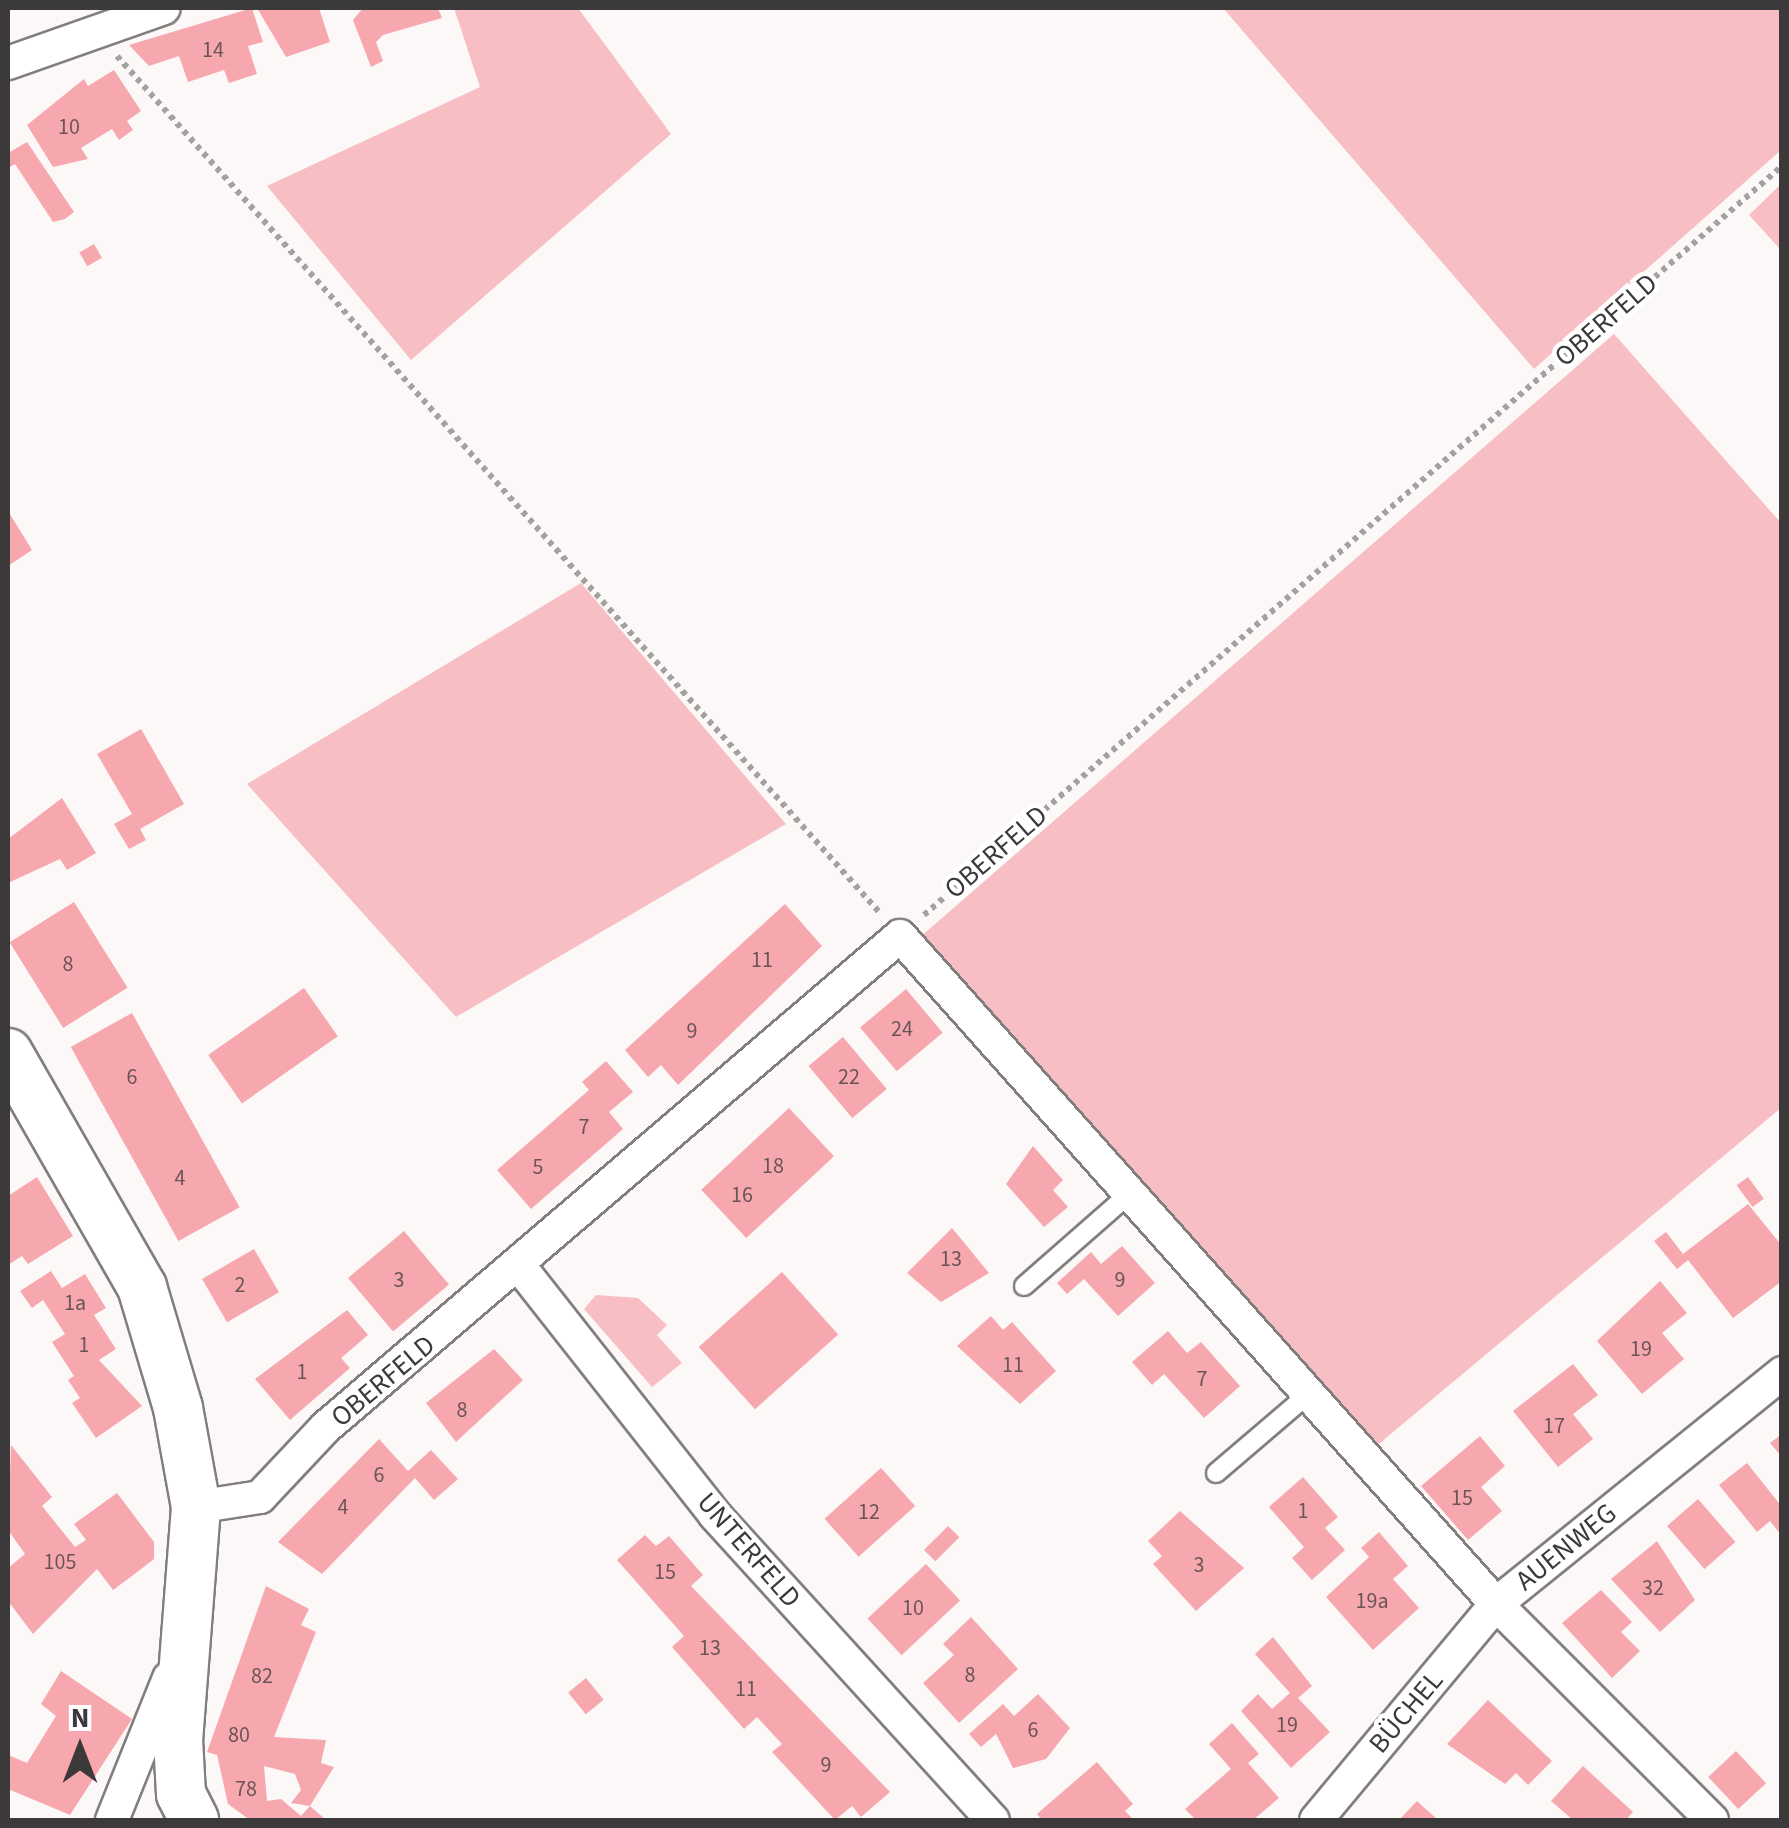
<!DOCTYPE html>
<meta charset="utf-8">
<style>
body{margin:0}
#map{position:relative;width:1789px;height:1828px;overflow:hidden;background:#fcf8f8;font-family:"Source Sans 3",sans-serif}
div>[style]{position:absolute}
.green>*{inset:0;background:#f7bfc4}
.building>*{inset:0;background:#f7a8af;transform-origin:0 0}
.path>*{height:6px;margin-top:-3px;transform-origin:0;background:repeating-linear-gradient(90deg,#a4a1a1 0 5px,transparent 0 10px)}
.roads{filter:drop-shadow(2px 0 #827e7e) drop-shadow(-2px 0 #827e7e) drop-shadow(0 2px #827e7e) drop-shadow(0 -2px #827e7e)}
.lane>*{height:18px;margin:-9px;padding:0 9px;transform-origin:9px;border-radius:9px;background:#fff}
.street>*{height:32px;margin:-16px;padding:0 16px;transform-origin:16px;border-radius:16px;background:#fff}
.secondary>*{height:48px;margin:-24px;padding:0 24px;transform-origin:24px;border-radius:24px;background:#fff}
span{translate:-50% -50%;white-space:nowrap;text-align:center;line-height:1.15;-webkit-text-stroke:9px #fff;paint-order:stroke}
.number-label{font-size:22px;color:#6a5556}
.number-label span{-webkit-text-stroke-width:0}
.street-label{font-size:28px;color:#3b3939}
.frame{position:absolute;inset:0;border:10px solid #3b3939;pointer-events:none}
.north{position:absolute;left:30px;top:1698px;width:100px;height:100px;-webkit-text-stroke:8px #fff;paint-order:stroke;rotate:0deg;font-size:28px;font-weight:700;line-height:40px;text-align:center;color:#3b3939}
.north::after{content:'';display:block;margin:auto;width:35px;height:45px;background:#3b3939;clip-path:polygon(50% 0,100% 100%,50% 72%,0 100%)}
</style>
<div id="map">
<div class="green">
<i style="clip-path:polygon(454px 8px,578px 8px,671px 134px,411px 360px,267px 186px,480px 87px)"></i>
<i style="clip-path:polygon(1223px 8px,1781px 8px,1781px 150px,1534px 369px)"></i>
<i style="clip-path:polygon(1781px 184px,1781px 250px,1749px 215px)"></i>
<i style="clip-path:polygon(1614px 334px,1781px 523px,1781px 1108px,1368px 1453px,919px 938px)"></i>
<i style="clip-path:polygon(581px 583px,786px 824px,456px 1017px,247px 784px)"></i>
<i style="clip-path:polygon(596px 1295px,638px 1298px,667px 1325px,657px 1335px,682px 1363px,652px 1387px,584px 1309px)"></i>
</div>
<div class="building">
<i style="clip-path:polygon(252px 8px,263px 42px,248px 46px,257px 74px,229px 83px,224px 70px,188px 82px,179px 56px,149px 66px,129px 45px)"></i>
<i style="clip-path:polygon(257px 8px,319px 8px,330px 42px,286px 57px)"></i>
<i style="clip-path:polygon(363px 8px,438px 8px,442px 18px,383px 35px,376px 42px,383px 61px,371px 67px,353px 20px)"></i>
<i style="clip-path:polygon(114px 70px,141px 111px,127px 121px,133px 130px,119px 140px,112px 129px,81px 148px,88px 159px,53px 167px,27px 125px,84px 79px,88px 86px)"></i>
<i style="clip-path:polygon(27px 142px,74px 212px,65px 219px,53px 222px,15px 164px,8px 168px,8px 153px)"></i>
<i style="left:94px;top:244px;width:16px;height:17px;rotate:60deg"></i>
<i style="clip-path:polygon(8px 511px,32px 550px,8px 566px)"></i>
<i style="clip-path:polygon(141px 729px,184px 804px,140px 829px,146px 840px,129px 849px,114px 824px,132px 814px,97px 754px)"></i>
<i style="clip-path:polygon(62px 798px,96px 853px,67px 870px,60px 859px,8px 883px,8px 839px)"></i>
<i style="left:74px;top:902px;width:101px;height:76px;rotate:58deg"></i>
<i style="clip-path:polygon(785px 904px,822px 946px,678px 1085px,661px 1065px,648px 1077px,625px 1050px)"></i>
<i style="left:304px;top:988px;width:59px;height:117px;rotate:55deg"></i>
<i style="left:906px;top:989px;width:57px;height:60px;rotate:50deg"></i>
<i style="left:132px;top:1013px;width:222px;height:70px;rotate:61deg"></i>
<i style="left:843px;top:1037px;width:68px;height:45px;rotate:50deg"></i>
<i style="clip-path:polygon(606px 1061px,633px 1092px,609px 1112px,623px 1129px,531px 1209px,497px 1170px,589px 1090px,582px 1082px)"></i>
<i style="left:789px;top:1108px;width:66px;height:120px;rotate:47deg"></i>
<i style="clip-path:polygon(1033px 1146px,1063px 1180px,1053px 1190px,1068px 1207px,1044px 1227px,1006px 1184px)"></i>
<i style="clip-path:polygon(37px 1177px,73px 1236px,28px 1264px,22px 1256px,8px 1265px,8px 1196px)"></i>
<i style="left:1748px;top:1177px;width:27px;height:14px;rotate:54deg"></i>
<i style="clip-path:polygon(1748px 1204px,1782px 1246px,1782px 1281px,1733px 1318px,1688px 1260px,1677px 1269px,1654px 1241px,1666px 1232px,1683px 1254px)"></i>
<i style="clip-path:polygon(952px 1228px,989px 1273px,941px 1302px,907px 1273px)"></i>
<i style="left:404px;top:1231px;width:70px;height:73px;rotate:50deg"></i>
<i style="clip-path:polygon(1122px 1246px,1155px 1283px,1118px 1316px,1084px 1279px,1067px 1294px,1057px 1283px,1091px 1252px,1101px 1264px)"></i>
<i style="left:254px;top:1249px;width:50px;height:60px;rotate:60deg"></i>
<i style="clip-path:polygon(51px 1271px,62px 1288px,85px 1274px,106px 1308px,94px 1315px,116px 1349px,99px 1360px,142px 1406px,96px 1438px,72px 1403px,80px 1398px,68px 1380px,74px 1376px,52px 1342px,65px 1334px,43px 1300px,32px 1308px,20px 1291px)"></i>
<i style="left:782px;top:1272px;width:84px;height:112px;rotate:48deg"></i>
<i style="clip-path:polygon(1660px 1281px,1687px 1313px,1662px 1333px,1684px 1359px,1642px 1394px,1597px 1341px)"></i>
<i style="clip-path:polygon(347px 1310px,368px 1335px,341px 1358px,350px 1368px,290px 1420px,255px 1379px)"></i>
<i style="clip-path:polygon(991px 1316px,1003px 1330px,1012px 1322px,1056px 1371px,1020px 1404px,957px 1346px)"></i>
<i style="clip-path:polygon(1168px 1331px,1187px 1353px,1201px 1342px,1240px 1386px,1204px 1418px,1164px 1374px,1152px 1385px,1132px 1362px)"></i>
<i style="clip-path:polygon(494px 1349px,523px 1380px,456px 1442px,426px 1403px)"></i>
<i style="clip-path:polygon(1573px 1364px,1598px 1395px,1573px 1414px,1593px 1439px,1558px 1467px,1513px 1411px)"></i>
<i style="clip-path:polygon(1782px 1434px,1782px 1457px,1770px 1443px)"></i>
<i style="clip-path:polygon(1480px 1436px,1505px 1466px,1481px 1487px,1502px 1511px,1468px 1540px,1421px 1486px)"></i>
<i style="clip-path:polygon(379px 1439px,408px 1471px,431px 1450px,458px 1479px,434px 1500px,415px 1478px,322px 1574px,278px 1542px)"></i>
<i style="clip-path:polygon(11px 1445px,52px 1497px,42px 1506px,75px 1547px,86px 1540px,74px 1524px,117px 1493px,154px 1542px,154px 1559px,132px 1576px,113px 1590px,97px 1569px,33px 1634px,8px 1601px,8px 1568px,25px 1554px,8px 1530px)"></i>
<i style="clip-path:polygon(1747px 1463px,1782px 1507px,1782px 1536px,1770px 1521px,1757px 1532px,1719px 1485px)"></i>
<i style="left:881px;top:1468px;width:51px;height:76px;rotate:48deg"></i>
<i style="clip-path:polygon(1303px 1477px,1338px 1517px,1325px 1528px,1345px 1550px,1312px 1580px,1292px 1558px,1304px 1547px,1269px 1507px)"></i>
<i style="left:1698px;top:1499px;width:57px;height:41px;rotate:49deg"></i>
<i style="clip-path:polygon(1180px 1511px,1244px 1568px,1196px 1611px,1153px 1564px,1162px 1556px,1148px 1541px)"></i>
<i style="left:948px;top:1526px;width:16px;height:34px;rotate:45deg"></i>
<i style="clip-path:polygon(1379px 1532px,1408px 1566px,1393px 1579px,1419px 1608px,1373px 1650px,1326px 1597px,1369px 1557px,1361px 1548px)"></i>
<i style="clip-path:polygon(645px 1535px,656px 1546px,669px 1536px,703px 1575px,691px 1586px,890px 1792px,861px 1817px,852px 1806px,835px 1820px,772px 1752px,782px 1744px,757px 1717px,744px 1729px,672px 1647px,684px 1636px,617px 1560px)"></i>
<i style="clip-path:polygon(1657px 1541px,1695px 1600px,1660px 1632px,1611px 1579px)"></i>
<i style="left:926px;top:1564px;width:50px;height:80px;rotate:47deg"></i>
<i style="clip-path:polygon(evenodd,266px 1586px,309px 1609px,301px 1625px,316px 1632px,274px 1737px,326px 1740px,321px 1763px,334px 1767px,310px 1806px,326px 1820px,250px 1820px,228px 1804px,217px 1755px,207px 1752px,266px 1586px,264px 1766px,295px 1774px,301px 1790px,291px 1803px,310px 1806px,301px 1816px,281px 1799px,267px 1801px,264px 1766px)"></i>
<i style="clip-path:polygon(1601px 1590px,1632px 1622px,1621px 1632px,1640px 1651px,1612px 1678px,1562px 1623px)"></i>
<i style="clip-path:polygon(971px 1617px,1018px 1669px,959px 1723px,923px 1683px,954px 1655px,943px 1644px)"></i>
<i style="clip-path:polygon(1273px 1637px,1312px 1686px,1298px 1698px,1330px 1732px,1291px 1768px,1241px 1711px,1258px 1694px,1272px 1709px,1290px 1693px,1255px 1654px)"></i>
<i style="clip-path:polygon(61px 1671px,132px 1719px,70px 1815px,8px 1789px,8px 1755px,27px 1763px,56px 1716px,41px 1704px)"></i>
<i style="left:586px;top:1678px;width:28px;height:23px;rotate:51deg"></i>
<i style="clip-path:polygon(1038px 1694px,1070px 1728px,1046px 1759px,1013px 1768px,996px 1734px,981px 1747px,969px 1734px,1003px 1704px,1014px 1716px)"></i>
<i style="clip-path:polygon(1488px 1700px,1552px 1761px,1528px 1785px,1516px 1773px,1505px 1784px,1447px 1744px)"></i>
<i style="clip-path:polygon(1232px 1723px,1259px 1754px,1248px 1763px,1279px 1798px,1253px 1820px,1196px 1820px,1185px 1809px,1231px 1769px,1209px 1744px)"></i>
<i style="left:1736px;top:1751px;width:44px;height:38px;rotate:47deg"></i>
<i style="clip-path:polygon(1097px 1762px,1133px 1804px,1125px 1811px,1134px 1820px,1042px 1820px,1037px 1814px)"></i>
<i style="clip-path:polygon(1583px 1766px,1633px 1812px,1626px 1820px,1573px 1820px,1551px 1801px)"></i>
<i style="clip-path:polygon(1417px 1801px,1438px 1820px,1399px 1820px)"></i>
</div>
<div class="path">
<i style="left:117px;top:56px;width:1147px;rotate:48.32deg"></i>
<i style="left:924px;top:915px;width:1139px;rotate:-41.12deg"></i>
</div>
<div class="roads">
<div class="lane">
<i style="left:1024px;top:1286px;width:140px;rotate:-41.2deg"></i>
<i style="left:1216px;top:1473px;width:118px;rotate:-40.5deg"></i>
</div>
<div class="street">
<i style="left:8px;top:63px;width:165px;rotate:-19.4deg"></i>
<i style="left:520px;top:1267px;width:315px;rotate:51.8deg"></i>
<i style="left:715px;top:1515px;width:413px;rotate:47.7deg"></i>
<i style="left:196px;top:1507px;width:65px;rotate:-8.9deg"></i>
<i style="left:260px;top:1497px;width:96px;rotate:-46.7deg"></i>
<i style="left:326px;top:1427px;width:755px;rotate:-40.54deg"></i>
<i style="left:900px;top:936px;width:895px;rotate:48.26deg"></i>
<i style="left:1496px;top:1604px;width:281px;rotate:129.8deg"></i>
<i style="left:112px;top:1820px;width:153px;rotate:-68.1deg"></i>
<i style="left:1712px;top:1820px;width:305px;rotate:-135deg"></i>
<i style="left:1496px;top:1604px;width:368px;rotate:-38.9deg"></i>
</div>
<div class="secondary">
<i style="left:8px;top:1053px;width:270px;rotate:60.2deg"></i>
<i style="left:142px;top:1287px;width:126px;rotate:73.4deg"></i>
<i style="left:178px;top:1408px;width:101px;rotate:79.7deg"></i>
<i style="left:196px;top:1507px;width:233px;rotate:94.4deg"></i>
<i style="left:178px;top:1739px;width:55px;rotate:86.9deg"></i>
<i style="left:181px;top:1794px;width:29px;rotate:63deg"></i>
</div>
</div>
<div class="number-label">
<span style="left:213px;top:51px">14</span>
<span style="left:69px;top:128px">10</span>
<span style="left:762px;top:961px">11</span>
<span style="left:68px;top:965px">8</span>
<span style="left:902px;top:1030px">24</span>
<span style="left:692px;top:1032px">9</span>
<span style="left:132px;top:1078px">6</span>
<span style="left:849px;top:1078px">22</span>
<span style="left:584px;top:1128px">7</span>
<span style="left:773px;top:1167px">18</span>
<span style="left:538px;top:1168px">5</span>
<span style="left:180px;top:1179px">4</span>
<span style="left:742px;top:1196px">16</span>
<span style="left:951px;top:1260px">13</span>
<span style="left:399px;top:1281px">3</span>
<span style="left:1120px;top:1281px">9</span>
<span style="left:240px;top:1286px">2</span>
<span style="left:75px;top:1304px">1a</span>
<span style="left:84px;top:1346px">1</span>
<span style="left:1641px;top:1350px">19</span>
<span style="left:1013px;top:1366px">11</span>
<span style="left:302px;top:1373px">1</span>
<span style="left:1202px;top:1380px">7</span>
<span style="left:462px;top:1411px">8</span>
<span style="left:1554px;top:1427px">17</span>
<span style="left:379px;top:1476px">6</span>
<span style="left:1462px;top:1499px">15</span>
<span style="left:343px;top:1508px">4</span>
<span style="left:1303px;top:1512px">1</span>
<span style="left:869px;top:1513px">12</span>
<span style="left:60px;top:1563px">105</span>
<span style="left:1199px;top:1566px">3</span>
<span style="left:665px;top:1573px">15</span>
<span style="left:1653px;top:1589px">32</span>
<span style="left:1372px;top:1602px">19a</span>
<span style="left:913px;top:1609px">10</span>
<span style="left:710px;top:1649px">13</span>
<span style="left:970px;top:1676px">8</span>
<span style="left:262px;top:1677px">82</span>
<span style="left:746px;top:1690px">11</span>
<span style="left:1287px;top:1726px">19</span>
<span style="left:1033px;top:1731px">6</span>
<span style="left:239px;top:1736px">80</span>
<span style="left:826px;top:1766px">9</span>
<span style="left:246px;top:1790px">78</span>
</div>
<div class="street-label">
<span style="left:1606px;top:320px;rotate:-41deg">OBERFELD</span>
<span style="left:996px;top:852px;rotate:-41deg">OBERFELD</span>
<span style="left:383px;top:1381px;rotate:-40deg">OBERFELD</span>
<span style="left:1566px;top:1547px;rotate:-39deg">AUENWEG</span>
<span style="left:749px;top:1550px;rotate:49deg">UNTERFELD</span>
<span style="left:1406px;top:1712px;rotate:-50deg">BÜCHEL</span>
</div>
<div class="frame"></div>
<div class="north">N</div>
</div>
